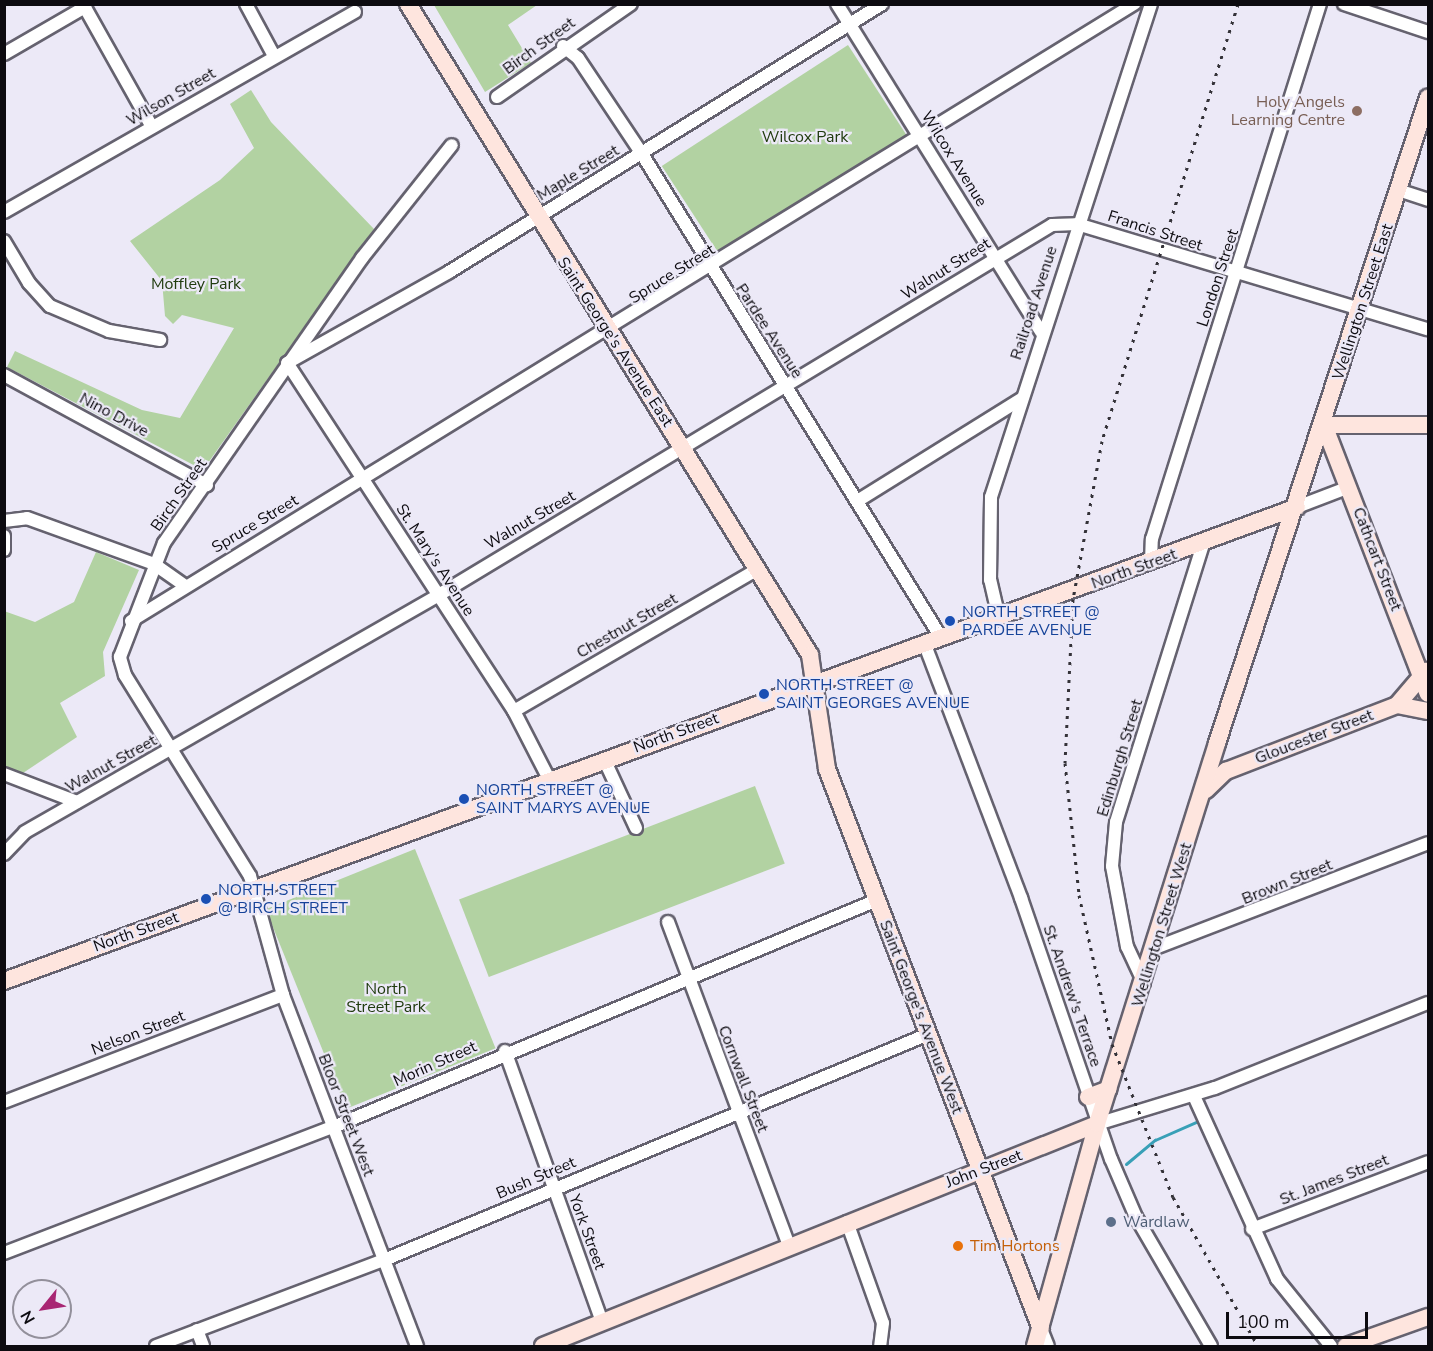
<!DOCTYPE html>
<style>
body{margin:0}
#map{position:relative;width:1433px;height:1351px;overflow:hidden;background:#ece9f7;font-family:"Nunito Sans",sans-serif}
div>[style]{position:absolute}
.green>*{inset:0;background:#b2d2a2;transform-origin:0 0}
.stream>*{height:3px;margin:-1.5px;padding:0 1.5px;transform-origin:1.5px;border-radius:1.5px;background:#39a0b7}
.roads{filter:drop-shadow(2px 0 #65626f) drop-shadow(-2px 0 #65626f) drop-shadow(0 2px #65626f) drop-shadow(0 -2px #65626f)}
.street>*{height:12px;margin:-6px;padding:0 6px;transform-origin:6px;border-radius:6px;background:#fff}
.secondary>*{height:16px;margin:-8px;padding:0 8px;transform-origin:8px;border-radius:8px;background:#fee5de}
.rail>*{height:3px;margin-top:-1.5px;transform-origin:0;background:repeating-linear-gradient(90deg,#343238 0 3px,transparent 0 9px)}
.dots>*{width:16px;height:16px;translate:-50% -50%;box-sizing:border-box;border:3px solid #ece9f7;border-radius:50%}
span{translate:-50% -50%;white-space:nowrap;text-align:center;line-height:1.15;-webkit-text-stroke:4.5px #ece9f7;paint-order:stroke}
.street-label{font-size:16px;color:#0d0b10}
.education-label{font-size:16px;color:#785e54}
.right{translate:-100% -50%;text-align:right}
.park-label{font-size:16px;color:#203b0e}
.transit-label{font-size:16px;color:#164399}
.left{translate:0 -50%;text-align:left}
.service-label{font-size:16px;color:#4e5e75}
.food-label{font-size:16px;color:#c56008}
.frame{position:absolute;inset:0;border:6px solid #0d0b10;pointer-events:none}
.north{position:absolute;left:12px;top:1279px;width:60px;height:60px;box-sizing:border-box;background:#ece9f7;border:2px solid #93909b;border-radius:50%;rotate:240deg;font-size:16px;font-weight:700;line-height:24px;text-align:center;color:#0d0b10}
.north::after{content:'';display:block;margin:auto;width:21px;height:27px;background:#a82673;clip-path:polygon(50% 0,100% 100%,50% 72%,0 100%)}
.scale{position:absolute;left:1226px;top:1312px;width:142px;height:27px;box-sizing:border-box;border:3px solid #0d0b10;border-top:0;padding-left:8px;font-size:18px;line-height:21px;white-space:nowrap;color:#0d0b10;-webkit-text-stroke:4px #ece9f7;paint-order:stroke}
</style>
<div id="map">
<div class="green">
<i style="clip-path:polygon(434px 5px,537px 5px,508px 25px,531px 63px,485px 92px)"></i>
<i style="left:848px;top:45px;width:113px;height:222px;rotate:57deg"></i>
<i style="clip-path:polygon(251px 90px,271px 122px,374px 229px,203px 470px,7px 367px,15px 351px,142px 410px,180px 418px,234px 328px,182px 315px,173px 324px,165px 316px,162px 281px,130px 241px,220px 180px,254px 148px,230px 104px)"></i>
<i style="clip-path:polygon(96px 552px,139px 570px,103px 652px,105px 676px,60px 703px,77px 737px,20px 775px,5px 768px,4px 611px,35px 622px,74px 602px)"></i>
<i style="left:755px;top:786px;width:83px;height:317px;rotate:69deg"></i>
<i style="left:415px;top:849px;width:215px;height:161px;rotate:68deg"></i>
</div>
<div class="stream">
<i style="left:1126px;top:1164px;width:38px;rotate:-40deg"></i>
<i style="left:1155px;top:1140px;width:47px;rotate:-23.8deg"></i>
</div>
<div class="roads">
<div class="street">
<i style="left:83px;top:4px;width:141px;rotate:60.7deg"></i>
<i style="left:246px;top:4px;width:59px;rotate:61.7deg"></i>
<i style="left:837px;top:4px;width:386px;rotate:58.1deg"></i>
<i style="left:1344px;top:4px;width:89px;rotate:18.4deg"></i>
<i style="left:563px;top:46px;width:19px;rotate:39deg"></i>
<i style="left:578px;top:58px;width:115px;rotate:56.3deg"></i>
<i style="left:642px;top:154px;width:570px;rotate:58.26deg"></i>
<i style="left:4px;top:54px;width:94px;rotate:-30.1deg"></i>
<i style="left:497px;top:97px;width:163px;rotate:-34.8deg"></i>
<i style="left:1398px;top:190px;width:32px;rotate:18deg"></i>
<i style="left:4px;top:212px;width:404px;rotate:-29.7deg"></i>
<i style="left:4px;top:241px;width:49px;rotate:59.2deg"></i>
<i style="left:29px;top:283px;width:31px;rotate:48deg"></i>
<i style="left:50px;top:306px;width:64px;rotate:23deg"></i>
<i style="left:109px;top:331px;width:52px;rotate:10deg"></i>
<i style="left:4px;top:375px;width:231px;rotate:28.5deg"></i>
<i style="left:859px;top:500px;width:191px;rotate:-31.9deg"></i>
<i style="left:1297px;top:507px;width:56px;rotate:-21deg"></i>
<i style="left:4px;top:521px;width:23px;rotate:-7deg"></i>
<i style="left:27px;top:518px;width:135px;rotate:19.9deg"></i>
<i style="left:154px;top:564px;width:38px;rotate:35deg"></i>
<i style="left:4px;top:536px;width:14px;rotate:90deg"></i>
<i style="left:1151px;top:562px;width:23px;rotate:-88deg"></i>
<i style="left:1152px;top:539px;width:561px;rotate:-72.57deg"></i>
<i style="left:999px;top:618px;width:39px;rotate:-103deg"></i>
<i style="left:990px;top:580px;width:83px;rotate:-89.3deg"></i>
<i style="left:991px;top:497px;width:518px;rotate:-72.02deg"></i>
<i style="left:131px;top:621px;width:1178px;rotate:-31.6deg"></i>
<i style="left:925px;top:645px;width:271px;rotate:69.2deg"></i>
<i style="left:1021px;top:898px;width:276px;rotate:71deg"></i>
<i style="left:1111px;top:1159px;width:63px;rotate:66.7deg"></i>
<i style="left:1136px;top:1217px;width:149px;rotate:59.8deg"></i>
<i style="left:514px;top:711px;width:282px;rotate:-30.2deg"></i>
<i style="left:604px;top:759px;width:76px;rotate:65.1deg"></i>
<i style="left:4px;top:774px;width:78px;rotate:21deg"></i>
<i style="left:549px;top:779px;width:76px;rotate:-117.2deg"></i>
<i style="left:514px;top:711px;width:415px;rotate:-123.1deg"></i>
<i style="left:287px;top:363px;width:186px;rotate:-29.3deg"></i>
<i style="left:449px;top:272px;width:509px;rotate:-31.75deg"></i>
<i style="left:4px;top:854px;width:30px;rotate:-46deg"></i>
<i style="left:25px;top:832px;width:475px;rotate:-29.8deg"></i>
<i style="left:437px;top:596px;width:718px;rotate:-31.1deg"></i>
<i style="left:1052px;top:225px;width:25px;rotate:-2deg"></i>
<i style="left:1077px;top:224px;width:366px;rotate:16.7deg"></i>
<i style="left:668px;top:922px;width:346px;rotate:69.5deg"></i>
<i style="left:1155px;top:948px;width:292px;rotate:-21deg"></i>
<i style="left:1144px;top:983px;width:40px;rotate:-115deg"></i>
<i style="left:1127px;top:947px;width:82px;rotate:-100.5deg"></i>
<i style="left:1112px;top:866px;width:44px;rotate:-84.8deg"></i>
<i style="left:1116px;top:822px;width:291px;rotate:-72.6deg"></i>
<i style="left:505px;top:1051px;width:288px;rotate:70.3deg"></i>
<i style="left:1194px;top:1096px;width:201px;rotate:65.6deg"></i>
<i style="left:1277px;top:1279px;width:86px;rotate:51.1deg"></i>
<i style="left:4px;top:1102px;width:299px;rotate:-21deg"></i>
<i style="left:1097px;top:1124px;width:123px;rotate:-17deg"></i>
<i style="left:1215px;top:1088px;width:229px;rotate:-21.8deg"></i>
<i style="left:847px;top:1222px;width:107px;rotate:70.4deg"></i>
<i style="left:883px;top:1323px;width:23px;rotate:97deg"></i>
<i style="left:1252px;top:1229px;width:188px;rotate:-20.8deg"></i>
<i style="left:4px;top:1253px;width:352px;rotate:-21deg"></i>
<i style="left:333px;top:1127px;width:589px;rotate:-22.65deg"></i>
<i style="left:1041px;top:1329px;width:18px;rotate:68deg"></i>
<i style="left:197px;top:1330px;width:17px;rotate:69deg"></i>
<i style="left:156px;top:1346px;width:244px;rotate:-20.7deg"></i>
<i style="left:384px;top:1260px;width:587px;rotate:-22.54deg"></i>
<i style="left:417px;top:1346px;width:376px;rotate:-110.9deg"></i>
<i style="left:283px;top:995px;width:123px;rotate:-105.5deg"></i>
<i style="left:250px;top:876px;width:237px;rotate:-121.9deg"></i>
<i style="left:125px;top:675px;width:19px;rotate:-106deg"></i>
<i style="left:120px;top:657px;width:122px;rotate:-68.9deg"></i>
<i style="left:164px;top:543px;width:347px;rotate:-55.2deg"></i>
<i style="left:362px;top:258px;width:144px;rotate:-51.5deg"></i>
</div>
<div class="secondary">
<i style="left:408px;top:4px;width:765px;rotate:58.3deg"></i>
<i style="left:810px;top:655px;width:115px;rotate:81.5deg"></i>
<i style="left:827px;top:769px;width:599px;rotate:69.09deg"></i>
<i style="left:1324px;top:425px;width:288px;rotate:68.9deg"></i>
<i style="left:1324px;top:425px;width:104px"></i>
<i style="left:1397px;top:705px;width:32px;rotate:11deg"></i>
<i style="left:1206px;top:790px;width:28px;rotate:-44deg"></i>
<i style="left:1226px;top:771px;width:183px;rotate:-21.1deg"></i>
<i style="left:1397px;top:705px;width:45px;rotate:-49.5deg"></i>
<i style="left:4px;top:981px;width:1377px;rotate:-20.13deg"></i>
<i style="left:1088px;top:1097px;width:22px;rotate:-21deg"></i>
<i style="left:543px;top:1346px;width:597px;rotate:-21.84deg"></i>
<i style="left:1035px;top:1346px;width:230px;rotate:-74.4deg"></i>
<i style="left:1097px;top:1124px;width:399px;rotate:-72.5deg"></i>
<i style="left:1217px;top:743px;width:679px;rotate:-71.89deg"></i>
<i style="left:1346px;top:1346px;width:87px;rotate:-19.5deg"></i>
</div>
</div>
<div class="rail">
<i style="left:1238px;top:4px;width:458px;rotate:107.3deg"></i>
<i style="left:1102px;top:441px;width:161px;rotate:100.4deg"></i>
<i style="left:1073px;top:599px;width:164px;rotate:92.8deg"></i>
<i style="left:1065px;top:763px;width:133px;rotate:83.9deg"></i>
<i style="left:1079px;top:895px;width:153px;rotate:77.5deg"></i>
<i style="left:1112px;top:1044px;width:165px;rotate:68.3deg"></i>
<i style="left:1173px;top:1197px;width:172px;rotate:60.3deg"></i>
</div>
<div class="dots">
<i style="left:1357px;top:111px;background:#8d6e63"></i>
<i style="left:950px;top:621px;background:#1a4fb4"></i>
<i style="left:764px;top:694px;background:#1a4fb4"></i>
<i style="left:464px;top:799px;background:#1a4fb4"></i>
<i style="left:206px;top:899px;background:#1a4fb4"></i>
<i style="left:1111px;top:1222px;background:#5c6f8a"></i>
<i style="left:958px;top:1246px;background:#e8710a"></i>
</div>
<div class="street-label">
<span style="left:539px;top:46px;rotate:-36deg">Birch Street</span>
<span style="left:171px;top:97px;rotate:-30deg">Wilson Street</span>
<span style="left:954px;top:159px;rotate:58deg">Wilcox Avenue</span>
<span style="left:578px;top:173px;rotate:-31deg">Maple Street</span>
<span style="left:1155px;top:231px;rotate:18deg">Francis Street</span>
<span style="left:946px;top:269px;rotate:-32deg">Walnut Street</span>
<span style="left:672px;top:274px;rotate:-32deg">Spruce Street</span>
<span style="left:1218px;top:278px;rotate:-72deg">London Street</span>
<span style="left:1363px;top:302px;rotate:-72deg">Wellington Street East</span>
<span style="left:1034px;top:303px;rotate:-72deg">Railroad Avenue</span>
<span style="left:769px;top:331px;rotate:57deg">Pardee Avenue</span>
<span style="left:615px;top:342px;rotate:57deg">Saint George's Avenue East</span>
<span style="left:114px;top:415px;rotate:28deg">Nino Drive</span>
<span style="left:179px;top:495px;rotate:-55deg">Birch Street</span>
<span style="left:530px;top:520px;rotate:-30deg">Walnut Street</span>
<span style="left:255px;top:524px;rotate:-31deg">Spruce Street</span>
<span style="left:1377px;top:559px;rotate:69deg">Cathcart Street</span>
<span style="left:435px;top:560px;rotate:57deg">St. Mary's Avenue</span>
<span style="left:1134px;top:569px;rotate:-20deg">North Street</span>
<span style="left:627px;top:626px;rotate:-30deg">Chestnut Street</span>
<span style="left:676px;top:733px;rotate:-20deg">North Street</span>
<span style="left:1314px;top:737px;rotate:-21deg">Gloucester Street</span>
<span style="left:1120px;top:758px;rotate:-73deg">Edinburgh Street</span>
<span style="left:111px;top:764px;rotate:-29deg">Walnut Street</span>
<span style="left:1287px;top:882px;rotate:-22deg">Brown Street</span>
<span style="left:1162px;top:925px;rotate:-73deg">Wellington Street West</span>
<span style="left:136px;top:932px;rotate:-20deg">North Street</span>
<span style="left:1072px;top:996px;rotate:71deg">St. Andrew's Terrace</span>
<span style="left:921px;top:1017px;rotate:69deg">Saint George's Avenue West</span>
<span style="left:138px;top:1033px;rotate:-21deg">Nelson Street</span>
<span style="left:435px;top:1064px;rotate:-24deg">Morin Street</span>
<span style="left:743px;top:1079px;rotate:69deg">Cornwall Street</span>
<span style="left:346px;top:1115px;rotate:69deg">Bloor Street West</span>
<span style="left:984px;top:1169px;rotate:-21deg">John Street</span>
<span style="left:536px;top:1178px;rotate:-23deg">Bush Street</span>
<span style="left:1334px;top:1180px;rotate:-21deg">St. James Street</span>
<span style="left:587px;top:1232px;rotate:70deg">York Street</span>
</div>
<div class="education-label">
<span class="right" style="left:1345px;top:111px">Holy Angels<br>Learning Centre</span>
</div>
<div class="park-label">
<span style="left:805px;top:137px">Wilcox Park</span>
<span style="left:196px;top:284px">Moffley Park</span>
<span style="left:386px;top:998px">North<br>Street Park</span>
</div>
<div class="transit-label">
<span class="left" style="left:962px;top:621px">NORTH STREET @<br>PARDEE AVENUE</span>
<span class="left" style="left:776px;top:694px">NORTH STREET @<br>SAINT GEORGES AVENUE</span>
<span class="left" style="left:476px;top:799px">NORTH STREET @<br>SAINT MARYS AVENUE</span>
<span class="left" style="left:218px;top:899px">NORTH STREET<br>@ BIRCH STREET</span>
</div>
<div class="service-label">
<span class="left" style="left:1123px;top:1222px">Wardlaw</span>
</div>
<div class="food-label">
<span class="left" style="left:970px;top:1246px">Tim Hortons</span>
</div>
<div class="frame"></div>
<div class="north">N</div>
<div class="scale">100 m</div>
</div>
